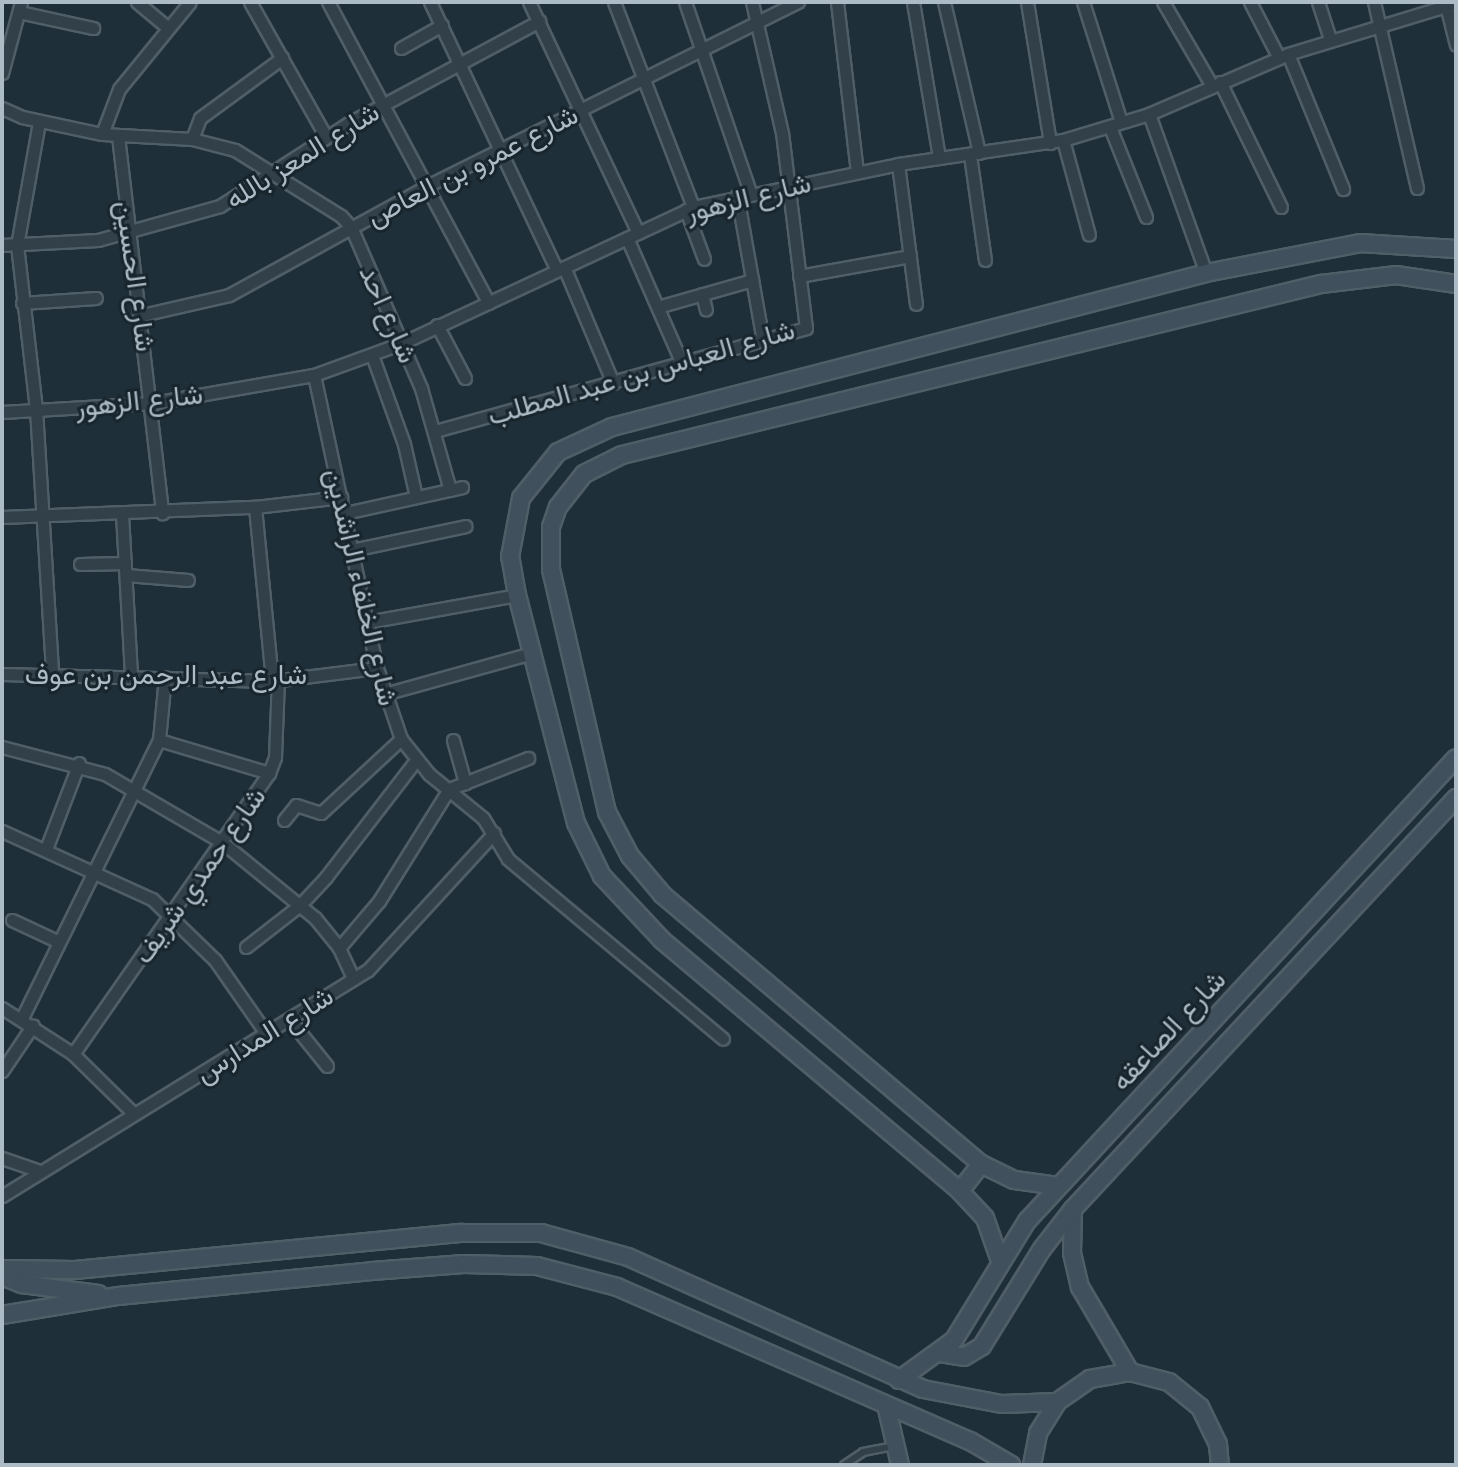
<!DOCTYPE html>
<meta charset="utf-8">
<style>
body{margin:0}
#map{position:relative;width:1458px;height:1467px;overflow:hidden;background:#1f2f39;font-family:"Space Grotesk",Vazirmatn,sans-serif}
div>[style]{position:absolute}
.roads{filter:drop-shadow(2px 0 #505e67) drop-shadow(-2px 0 #505e67) drop-shadow(0 2px #505e67) drop-shadow(0 -2px #505e67)}
.lane>*{height:6px;margin:-3px;padding:0 3px;transform-origin:3px;border-radius:3px;background:#324049}
.street>*{height:11px;margin:-5.5px;padding:0 5.5px;transform-origin:5.5px;border-radius:5.5px;background:#324049}
.secondary>*{height:16px;margin:-8px;padding:0 8px;transform-origin:8px;border-radius:8px;background:#40505c}
span{translate:-50% -50%;white-space:nowrap;text-align:center;line-height:1.15;-webkit-text-stroke:6px #18252d;paint-order:stroke}
.street-label{font-size:28px;color:#acbbc6}
.frame{position:absolute;inset:0;border:4px solid #acbbc6;pointer-events:none}
</style>
<div id="map">
<div class="roads">
<div class="lane">
<i style="left:844px;top:1465px;width:23px;rotate:-34deg"></i>
<i style="left:863px;top:1452px;width:31px;rotate:-11deg"></i>
</div>
<div class="street">
<i style="left:137px;top:2px;width:39px;rotate:40deg"></i>
<i style="left:250px;top:2px;width:155px;rotate:60.6deg"></i>
<i style="left:328px;top:2px;width:341px;rotate:61.9deg"></i>
<i style="left:430px;top:2px;width:297px;rotate:64.7deg"></i>
<i style="left:529px;top:2px;width:255px;rotate:64.7deg"></i>
<i style="left:614px;top:2px;width:220px;rotate:68.9deg"></i>
<i style="left:685px;top:2px;width:201px;rotate:71.1deg"></i>
<i style="left:837px;top:2px;width:171px;rotate:83.3deg"></i>
<i style="left:913px;top:2px;width:158px;rotate:80.5deg"></i>
<i style="left:944px;top:2px;width:155px;rotate:76.9deg"></i>
<i style="left:1027px;top:2px;width:143px;rotate:80.7deg"></i>
<i style="left:1083px;top:2px;width:126px;rotate:72.4deg"></i>
<i style="left:1163px;top:2px;width:97px;rotate:59.7deg"></i>
<i style="left:1250px;top:2px;width:63px;rotate:62.6deg"></i>
<i style="left:1318px;top:2px;width:39px;rotate:72deg"></i>
<i style="left:1374px;top:2px;width:191px;rotate:77deg"></i>
<i style="left:1446px;top:5px;width:41px;rotate:76deg"></i>
<i style="left:19px;top:12px;width:76px;rotate:12.2deg"></i>
<i style="left:401px;top:48px;width:47px;rotate:-29.3deg"></i>
<i style="left:1288px;top:54px;width:146px;rotate:67.8deg"></i>
<i style="left:2px;top:73px;width:73px;rotate:-75deg"></i>
<i style="left:1220px;top:82px;width:139px;rotate:64deg"></i>
<i style="left:2px;top:108px;width:22px;rotate:24deg"></i>
<i style="left:22px;top:117px;width:82px;rotate:12deg"></i>
<i style="left:102px;top:134px;width:90px;rotate:3.2deg"></i>
<i style="left:192px;top:139px;width:44px;rotate:14.3deg"></i>
<i style="left:235px;top:150px;width:125px;rotate:31.9deg"></i>
<i style="left:341px;top:216px;width:15px;rotate:48deg"></i>
<i style="left:351px;top:227px;width:176px;rotate:66.5deg"></i>
<i style="left:421px;top:388px;width:106px;rotate:74.1deg"></i>
<i style="left:1149px;top:114px;width:169px;rotate:70.3deg"></i>
<i style="left:39px;top:122px;width:125px;rotate:100.1deg"></i>
<i style="left:17px;top:245px;width:165px;rotate:83.4deg"></i>
<i style="left:36px;top:409px;width:265px;rotate:86.5deg"></i>
<i style="left:1110px;top:127px;width:97px;rotate:68.2deg"></i>
<i style="left:102px;top:134px;width:48px;rotate:-69.3deg"></i>
<i style="left:119px;top:89px;width:112px;rotate:-50.8deg"></i>
<i style="left:118px;top:136px;width:380px;rotate:83.3deg"></i>
<i style="left:192px;top:139px;width:22px;rotate:-69deg"></i>
<i style="left:200px;top:118px;width:102px;rotate:-36.2deg"></i>
<i style="left:1063px;top:140px;width:98px;rotate:74.7deg"></i>
<i style="left:970px;top:155px;width:106px;rotate:81.9deg"></i>
<i style="left:898px;top:164px;width:141px;rotate:82.7deg"></i>
<i style="left:737px;top:195px;width:148px;rotate:79.9deg"></i>
<i style="left:686px;top:210px;width:52px;rotate:69.8deg"></i>
<i style="left:627px;top:238px;width:137px;rotate:66.3deg"></i>
<i style="left:2px;top:245px;width:96px;rotate:-3deg"></i>
<i style="left:98px;top:240px;width:127px;rotate:-15.6deg"></i>
<i style="left:220px;top:206px;width:153px;rotate:-32.8deg"></i>
<i style="left:349px;top:123px;width:216px;rotate:-28.2deg"></i>
<i style="left:564px;top:267px;width:126px;rotate:67.1deg"></i>
<i style="left:799px;top:276px;width:113px;rotate:-10.2deg"></i>
<i style="left:702px;top:294px;width:16px;rotate:76deg"></i>
<i style="left:22px;top:303px;width:74px;rotate:-3.9deg"></i>
<i style="left:661px;top:306px;width:95px;rotate:-15.9deg"></i>
<i style="left:142px;top:315px;width:89px;rotate:-12.9deg"></i>
<i style="left:229px;top:295px;width:228px;rotate:-28.8deg"></i>
<i style="left:429px;top:185px;width:412px;rotate:-26.4deg"></i>
<i style="left:437px;top:325px;width:60px;rotate:62.2deg"></i>
<i style="left:372px;top:355px;width:95px;rotate:70.2deg"></i>
<i style="left:404px;top:444px;width:54px;rotate:77.2deg"></i>
<i style="left:314px;top:375px;width:300px;rotate:77.9deg"></i>
<i style="left:377px;top:668px;width:75px;rotate:71.3deg"></i>
<i style="left:401px;top:739px;width:45px;rotate:51.3deg"></i>
<i style="left:429px;top:774px;width:70px;rotate:39.2deg"></i>
<i style="left:483px;top:818px;width:48px;rotate:58.6deg"></i>
<i style="left:508px;top:859px;width:280px;rotate:39.9deg"></i>
<i style="left:2px;top:412px;width:151px;rotate:-3.4deg"></i>
<i style="left:153px;top:403px;width:163px;rotate:-9.9deg"></i>
<i style="left:314px;top:375px;width:94px;rotate:-20deg"></i>
<i style="left:402px;top:343px;width:321px;rotate:-25deg"></i>
<i style="left:693px;top:207px;width:209px;rotate:-11.8deg"></i>
<i style="left:898px;top:164px;width:167px;rotate:-8.3deg"></i>
<i style="left:1063px;top:140px;width:90px;rotate:-16.8deg"></i>
<i style="left:1149px;top:114px;width:151px;rotate:-23.3deg"></i>
<i style="left:1288px;top:54px;width:176px;rotate:-16.9deg"></i>
<i style="left:435px;top:431px;width:385px;rotate:-15.5deg"></i>
<i style="left:806px;top:328px;width:196px;rotate:-97deg"></i>
<i style="left:782px;top:133px;width:134px;rotate:-102.9deg"></i>
<i style="left:255px;top:507px;width:175px;rotate:84.4deg"></i>
<i style="left:345px;top:513px;width:120px;rotate:-12.5deg"></i>
<i style="left:122px;top:514px;width:162px;rotate:86.8deg"></i>
<i style="left:2px;top:517px;width:253px;rotate:-2.3deg"></i>
<i style="left:255px;top:507px;width:87px;rotate:-6.6deg"></i>
<i style="left:352px;top:550px;width:116px;rotate:-11.9deg"></i>
<i style="left:80px;top:564px;width:45px;rotate:-1.3deg"></i>
<i style="left:126px;top:575px;width:62px;rotate:4.6deg"></i>
<i style="left:367px;top:622px;width:152px;rotate:-10.2deg"></i>
<i style="left:2px;top:674px;width:270px;rotate:1.5deg"></i>
<i style="left:272px;top:681px;width:106px;rotate:-7.1deg"></i>
<i style="left:384px;top:694px;width:154px;rotate:-15.5deg"></i>
<i style="left:159px;top:740px;width:115px;rotate:16.7deg"></i>
<i style="left:453px;top:740px;width:45px;rotate:74.4deg"></i>
<i style="left:2px;top:747px;width:106px;rotate:14.7deg"></i>
<i style="left:105px;top:774px;width:137px;rotate:30.3deg"></i>
<i style="left:223px;top:843px;width:119px;rotate:39.2deg"></i>
<i style="left:315px;top:918px;width:38px;rotate:51deg"></i>
<i style="left:339px;top:948px;width:33px;rotate:65deg"></i>
<i style="left:284px;top:820px;width:19px;rotate:-51deg"></i>
<i style="left:296px;top:805px;width:26px;rotate:18deg"></i>
<i style="left:321px;top:813px;width:109px;rotate:-42.8deg"></i>
<i style="left:2px;top:831px;width:165px;rotate:24.4deg"></i>
<i style="left:152px;top:899px;width:88px;rotate:44.1deg"></i>
<i style="left:215px;top:960px;width:89px;rotate:55.1deg"></i>
<i style="left:46px;top:849px;width:92px;rotate:-69deg"></i>
<i style="left:12px;top:920px;width:52px;rotate:25.1deg"></i>
<i style="left:246px;top:947px;width:68px;rotate:-37.9deg"></i>
<i style="left:300px;top:905px;width:38px;rotate:-47deg"></i>
<i style="left:326px;top:877px;width:148px;rotate:-52.4deg"></i>
<i style="left:339px;top:948px;width:62px;rotate:-49.6deg"></i>
<i style="left:379px;top:901px;width:132px;rotate:-58deg"></i>
<i style="left:449px;top:789px;width:85px;rotate:-21.4deg"></i>
<i style="left:2px;top:1008px;width:85px;rotate:32.9deg"></i>
<i style="left:73px;top:1054px;width:84px;rotate:44.5deg"></i>
<i style="left:22px;top:1018px;width:310px;rotate:-63.8deg"></i>
<i style="left:159px;top:740px;width:63px;rotate:-84.6deg"></i>
<i style="left:290px;top:1020px;width:59px;rotate:51.2deg"></i>
<i style="left:73px;top:1054px;width:343px;rotate:-55.1deg"></i>
<i style="left:269px;top:773px;width:17px;rotate:-69deg"></i>
<i style="left:275px;top:757px;width:77px;rotate:-87.8deg"></i>
<i style="left:2px;top:1071px;width:55px;rotate:-56deg"></i>
<i style="left:2px;top:1158px;width:39px;rotate:19deg"></i>
<i style="left:2px;top:1196px;width:430px;rotate:-31.7deg"></i>
<i style="left:368px;top:970px;width:186px;rotate:-47.4deg"></i>
</div>
<div class="secondary">
<i style="left:1058px;top:1186px;width:44px;rotate:-172.2deg"></i>
<i style="left:1014px;top:1180px;width:37px;rotate:-154deg"></i>
<i style="left:981px;top:1164px;width:418px;rotate:-139.8deg"></i>
<i style="left:662px;top:894px;width:50px;rotate:-130.1deg"></i>
<i style="left:630px;top:856px;width:50px;rotate:-117.6deg"></i>
<i style="left:607px;top:812px;width:249px;rotate:-103deg"></i>
<i style="left:551px;top:569px;width:42px;rotate:-90deg"></i>
<i style="left:551px;top:527px;width:21px;rotate:-71deg"></i>
<i style="left:558px;top:507px;width:42px;rotate:-51.8deg"></i>
<i style="left:584px;top:474px;width:42px;rotate:-26.6deg"></i>
<i style="left:622px;top:455px;width:720px;rotate:-13.75deg"></i>
<i style="left:1321px;top:284px;width:76px;rotate:-6.8deg"></i>
<i style="left:1396px;top:275px;width:61px;rotate:8.5deg"></i>
<i style="left:960px;top:1191px;width:34px;rotate:-52deg"></i>
<i style="left:1073px;top:1209px;width:44px;rotate:91.3deg"></i>
<i style="left:1072px;top:1253px;width:35px;rotate:77deg"></i>
<i style="left:1080px;top:1287px;width:99px;rotate:59.5deg"></i>
<i style="left:999px;top:1258px;width:42px;rotate:-109.3deg"></i>
<i style="left:985px;top:1218px;width:37px;rotate:-133deg"></i>
<i style="left:960px;top:1191px;width:390px;rotate:-139.9deg"></i>
<i style="left:662px;top:940px;width:88px;rotate:-133.2deg"></i>
<i style="left:602px;top:876px;width:59px;rotate:-116.1deg"></i>
<i style="left:576px;top:823px;width:236px;rotate:-104.5deg"></i>
<i style="left:517px;top:595px;width:39px;rotate:-100deg"></i>
<i style="left:510px;top:557px;width:60px;rotate:-79.4deg"></i>
<i style="left:521px;top:498px;width:59px;rotate:-51.2deg"></i>
<i style="left:558px;top:452px;width:60px;rotate:-24.8deg"></i>
<i style="left:612px;top:427px;width:614px;rotate:-14.53deg"></i>
<i style="left:1206px;top:273px;width:157px;rotate:-11deg"></i>
<i style="left:1360px;top:243px;width:96px;rotate:3.6deg"></i>
<i style="left:2px;top:1269px;width:73px;rotate:0.8deg"></i>
<i style="left:75px;top:1270px;width:389px;rotate:-5.5deg"></i>
<i style="left:462px;top:1233px;width:79px"></i>
<i style="left:541px;top:1233px;width:90px;rotate:15.4deg"></i>
<i style="left:628px;top:1257px;width:323px;rotate:24.1deg"></i>
<i style="left:923px;top:1389px;width:80px;rotate:10.8deg"></i>
<i style="left:1002px;top:1404px;width:55px;rotate:-2.1deg"></i>
<i style="left:2px;top:1276px;width:22px;rotate:22deg"></i>
<i style="left:22px;top:1284px;width:77px;rotate:7.5deg"></i>
<i style="left:2px;top:1315px;width:118px;rotate:-9.3deg"></i>
<i style="left:118px;top:1296px;width:255px;rotate:-5.6deg"></i>
<i style="left:372px;top:1271px;width:92px;rotate:-4.4deg"></i>
<i style="left:464px;top:1264px;width:73px;rotate:1.6deg"></i>
<i style="left:537px;top:1266px;width:83px;rotate:14.7deg"></i>
<i style="left:617px;top:1287px;width:385px;rotate:23.6deg"></i>
<i style="left:970px;top:1441px;width:48px;rotate:30.3deg"></i>
<i style="left:940px;top:1353px;width:24px;rotate:9deg"></i>
<i style="left:964px;top:1357px;width:21px;rotate:-31deg"></i>
<i style="left:982px;top:1346px;width:114px;rotate:-58.3deg"></i>
<i style="left:1042px;top:1249px;width:51px;rotate:-52.2deg"></i>
<i style="left:1073px;top:1209px;width:562px;rotate:-47.02deg"></i>
<i style="left:899px;top:1380px;width:68px;rotate:-36deg"></i>
<i style="left:954px;top:1340px;width:140px;rotate:-58.5deg"></i>
<i style="left:1027px;top:1221px;width:631px;rotate:-47.18deg"></i>
<i style="left:887px;top:1409px;width:57px;rotate:76.9deg"></i>
<i style="left:1032px;top:1465px;width:33px;rotate:-79deg"></i>
<i style="left:1038px;top:1433px;width:36px;rotate:-58deg"></i>
<i style="left:1057px;top:1402px;width:40px;rotate:-34.9deg"></i>
<i style="left:1090px;top:1379px;width:41px;rotate:-9.9deg"></i>
<i style="left:1130px;top:1372px;width:40px;rotate:14.4deg"></i>
<i style="left:1169px;top:1382px;width:40px;rotate:39deg"></i>
<i style="left:1200px;top:1407px;width:41px;rotate:64.1deg"></i>
<i style="left:1218px;top:1444px;width:21px;rotate:85deg"></i>
</div>
</div>
<div class="street-label">
<span style="left:302px;top:155px;rotate:-32deg">شارع المعز بالله</span>
<span style="left:472px;top:165px;rotate:-27deg">شارع عمرو بن العاص</span>
<span style="left:748px;top:197px;rotate:-14deg">شارع الزهور</span>
<span style="left:136px;top:276px;rotate:82deg">شارع الحسين</span>
<span style="left:389px;top:314px;rotate:66deg">شارع احد</span>
<span style="left:641px;top:372px;rotate:-16deg">شارع العباس بن عبد المطلب</span>
<span style="left:139px;top:400px;rotate:-6deg">شارع الزهور</span>
<span style="left:362px;top:587px;rotate:77deg">شارع الخلفاء الراشدين</span>
<span style="left:166px;top:674px">شارع عبد الرحمن بن عوف</span>
<span style="left:199px;top:875px;rotate:-55deg">شارع حمدي شريف</span>
<span style="left:1168px;top:1030px;rotate:-47deg">شارع الصاعقه</span>
<span style="left:264px;top:1034px;rotate:-32deg">شارع المدارس</span>
</div>
<div class="frame"></div>
</div>
